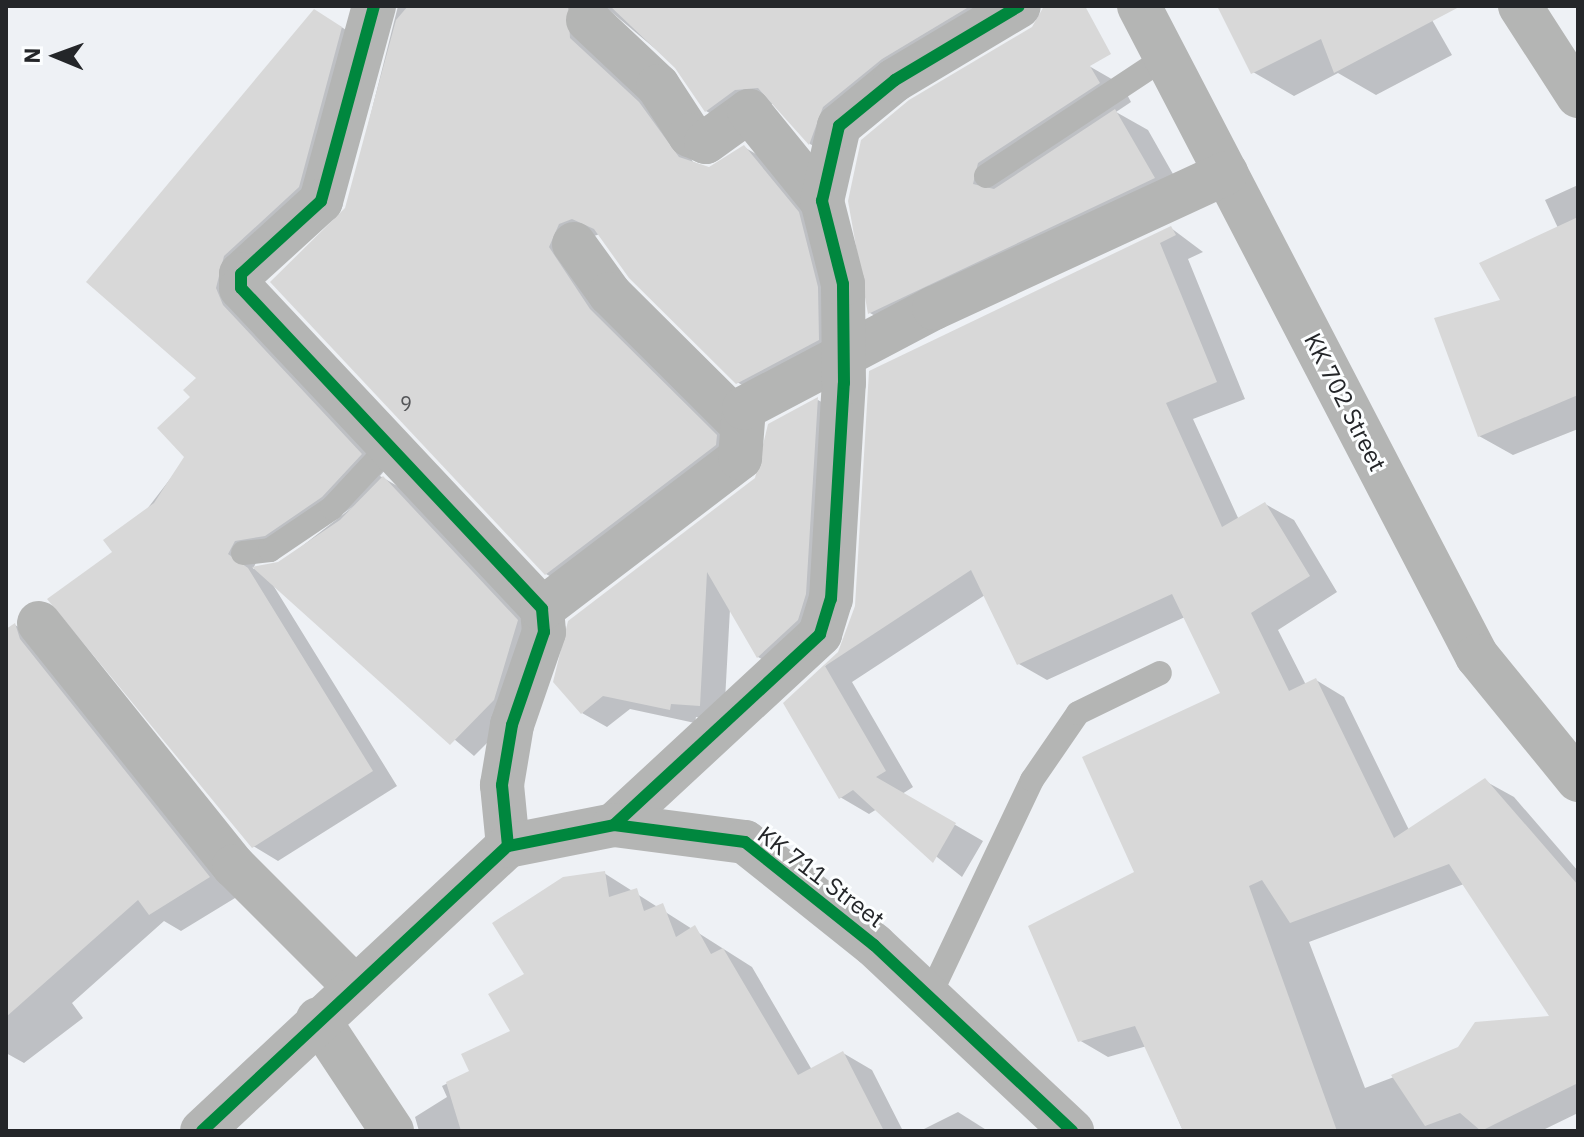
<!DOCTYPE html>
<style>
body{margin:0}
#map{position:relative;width:1584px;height:1137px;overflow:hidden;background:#eef1f5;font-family:"IBM Plex Sans",sans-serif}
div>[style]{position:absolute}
.shadow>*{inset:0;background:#0003}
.building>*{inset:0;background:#d8d8d8}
.service>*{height:24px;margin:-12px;padding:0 12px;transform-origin:12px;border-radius:12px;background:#b4b5b4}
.minor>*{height:44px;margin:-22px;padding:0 22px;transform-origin:22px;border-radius:22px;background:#b4b5b4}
.cycleway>*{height:12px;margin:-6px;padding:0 6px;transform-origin:6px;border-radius:6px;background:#00873e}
span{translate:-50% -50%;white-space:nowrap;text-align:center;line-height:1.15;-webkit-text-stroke:6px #fcfeff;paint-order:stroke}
.number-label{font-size:20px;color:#545558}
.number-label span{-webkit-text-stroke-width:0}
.street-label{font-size:24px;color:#242629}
.frame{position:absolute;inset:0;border:8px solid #242629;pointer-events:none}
.north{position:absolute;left:16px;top:16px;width:80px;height:80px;-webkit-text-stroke:6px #fcfeff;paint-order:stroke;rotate:271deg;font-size:22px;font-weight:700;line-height:32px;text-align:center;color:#242629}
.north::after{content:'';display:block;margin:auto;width:28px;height:36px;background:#242629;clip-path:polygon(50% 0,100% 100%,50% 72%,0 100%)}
</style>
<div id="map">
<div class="shadow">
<i style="clip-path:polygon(398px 6px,1022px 6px,906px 75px,836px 159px,810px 144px,774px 103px,733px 126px,706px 111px,677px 67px,609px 10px,693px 162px,708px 169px,744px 147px,771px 163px,825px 230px,845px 356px,764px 398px,737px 382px,600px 234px,585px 239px,743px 452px,573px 589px,546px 574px,347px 209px)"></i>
<i style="clip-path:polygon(1220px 6px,1424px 6px,1452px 55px,1376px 95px,1338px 73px,1294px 96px,1253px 72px)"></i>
<i style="clip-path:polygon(evenodd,340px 26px,367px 44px,324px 202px,249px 270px,386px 469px,380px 476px,406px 491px,540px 634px,517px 713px,474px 756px,273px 585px,397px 786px,278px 861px,253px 846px,114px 552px,187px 457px,199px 378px,88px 282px,340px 26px,354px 506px,279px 564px,253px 569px,260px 554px,291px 549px,354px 506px)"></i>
<i style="clip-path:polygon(1089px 66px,1122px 85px,1131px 102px,1116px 112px,1148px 130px,1186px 197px,903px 332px,870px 313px,850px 201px)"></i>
<i style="clip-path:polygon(1578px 185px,1578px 429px,1513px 455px,1479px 436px,1503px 301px,1558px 228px,1545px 200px)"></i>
<i style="clip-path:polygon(evenodd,1171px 228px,1203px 252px,1188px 259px,1245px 399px,1193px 419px,1239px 520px,1265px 504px,1294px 520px,1337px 592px,1278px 630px,1306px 685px,1316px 680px,1344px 697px,1409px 830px,1485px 781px,1514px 797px,1578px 871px,1578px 1113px,1541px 1131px,1183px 1131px,1147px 1046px,1108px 1057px,1079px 1040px,1136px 873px,1223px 694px,1185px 617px,1047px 680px,1019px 664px,985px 595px,852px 682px,913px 787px,902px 794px,983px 841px,962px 877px,877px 809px,869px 814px,840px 797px,785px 703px,839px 653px,1171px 228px,1464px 884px,1552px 1017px,1365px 1088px,1309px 942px,1464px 884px)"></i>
<i style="clip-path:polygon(818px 400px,843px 414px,831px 610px,783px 671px,758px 657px,730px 609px,724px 719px,696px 717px,695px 723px,630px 709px,607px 727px,582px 713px,757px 479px,770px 425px)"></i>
<i style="clip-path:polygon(15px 625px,45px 643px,240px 895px,181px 931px,164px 921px,72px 1003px,83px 1018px,24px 1063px,6px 1053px,6px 632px)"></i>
<i style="clip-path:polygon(604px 873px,752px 967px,812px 1070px,843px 1053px,872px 1070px,903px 1131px,419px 1131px,415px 1117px,447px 1097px,442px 1086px,472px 1071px,513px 1032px,527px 975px)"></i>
<i style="clip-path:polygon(958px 1112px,988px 1131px,920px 1131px)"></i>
</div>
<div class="building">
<i style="clip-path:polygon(408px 6px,568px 6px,570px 38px,639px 102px,679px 157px,709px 167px,744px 145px,799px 212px,818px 287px,819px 340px,736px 384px,629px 278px,594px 229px,572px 219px,559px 224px,549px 247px,590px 309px,717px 435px,716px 445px,545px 575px,270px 282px,345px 208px,396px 20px)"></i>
<i style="clip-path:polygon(610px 6px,965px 6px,967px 8px,882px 59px,823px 107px,809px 145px,758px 88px,735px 90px,705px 112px,675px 68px)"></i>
<i style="clip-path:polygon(1044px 6px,1085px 6px,1111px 54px,1090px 66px,1100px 83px,978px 163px,973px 184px,994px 189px,1115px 109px,1155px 178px,868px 314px,848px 201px,861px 140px,909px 100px,1032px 27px)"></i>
<i style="clip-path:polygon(1217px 6px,1461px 6px,1334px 73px,1321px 39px,1251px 74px)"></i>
<i style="clip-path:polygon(314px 9px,342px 27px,299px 187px,224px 256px,216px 288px,223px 305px,362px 454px,322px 497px,265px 536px,235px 541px,228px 554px,248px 568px,373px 771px,252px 848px,47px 599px,112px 552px,103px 540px,154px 503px,184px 457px,157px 428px,190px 397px,183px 390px,196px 378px,86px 282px)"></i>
<i style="clip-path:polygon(1578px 217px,1578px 395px,1478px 437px,1434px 318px,1500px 300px,1479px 263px)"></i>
<i style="clip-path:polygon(1171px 226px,1176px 235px,1160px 243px,1217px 382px,1166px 403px,1222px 527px,1265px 502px,1310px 576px,1251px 613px,1289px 691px,1316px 678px,1394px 838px,1485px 778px,1578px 885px,1578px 1083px,1481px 1131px,1460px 1113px,1425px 1126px,1391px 1075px,1458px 1047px,1475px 1022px,1549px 1016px,1449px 864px,1290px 923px,1262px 880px,1249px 886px,1337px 1131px,1183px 1131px,1135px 1026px,1078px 1042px,1028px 926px,1134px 872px,1082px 757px,1220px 693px,1172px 594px,1017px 665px,971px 570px,825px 666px,886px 771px,876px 777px,956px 823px,933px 863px,853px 790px,839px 799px,783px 703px,838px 652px,855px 606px,869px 371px)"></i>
<i style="clip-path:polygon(818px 397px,806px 594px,798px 620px,757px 658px,707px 572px,700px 706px,671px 704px,670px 710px,603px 696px,581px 714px,553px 682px,568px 621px,755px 478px,768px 424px)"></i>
<i style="clip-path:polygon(383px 476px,518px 620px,494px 700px,450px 745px,252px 567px,278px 562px,340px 520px)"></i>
<i style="clip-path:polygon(15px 623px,20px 639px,210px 877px,149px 915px,138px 900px,6px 1017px,6px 629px)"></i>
<i style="clip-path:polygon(605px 871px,609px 897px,637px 888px,644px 911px,663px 903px,676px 937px,695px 925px,711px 954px,723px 948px,798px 1075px,843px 1051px,884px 1131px,461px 1131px,446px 1082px,469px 1071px,461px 1054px,510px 1031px,488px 994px,524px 974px,492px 923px,563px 877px)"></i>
</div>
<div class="service">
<i style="left:986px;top:176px;width:216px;rotate:-33.5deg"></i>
<i style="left:243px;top:553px;width:27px;rotate:-6deg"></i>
<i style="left:270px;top:550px;width:75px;rotate:-34.1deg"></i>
<i style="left:332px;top:508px;width:79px;rotate:-47deg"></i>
<i style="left:929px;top:997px;width:240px;rotate:-64.6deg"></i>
<i style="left:1032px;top:780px;width:81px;rotate:-55.5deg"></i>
<i style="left:1078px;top:713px;width:91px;rotate:-26deg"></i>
</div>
<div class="minor">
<i style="left:374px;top:6px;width:202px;rotate:105.2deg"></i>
<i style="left:321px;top:201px;width:108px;rotate:137.6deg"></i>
<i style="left:241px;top:274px;width:14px;rotate:90deg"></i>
<i style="left:241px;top:288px;width:440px;rotate:46.8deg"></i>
<i style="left:542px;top:609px;width:23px;rotate:85deg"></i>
<i style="left:544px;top:632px;width:98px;rotate:109deg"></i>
<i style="left:512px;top:725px;width:61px;rotate:99.5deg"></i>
<i style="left:502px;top:785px;width:61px;rotate:84.4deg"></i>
<i style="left:1139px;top:6px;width:733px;rotate:62.53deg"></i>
<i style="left:1477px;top:656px;width:160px;rotate:50.8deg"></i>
<i style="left:1520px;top:6px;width:107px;rotate:57.2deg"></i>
<i style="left:588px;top:20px;width:96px;rotate:43.3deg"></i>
<i style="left:658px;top:86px;width:59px;rotate:56.9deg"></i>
<i style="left:690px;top:135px;width:17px;rotate:24deg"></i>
<i style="left:706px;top:142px;width:53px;rotate:-35.8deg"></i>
<i style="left:749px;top:111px;width:116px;rotate:51deg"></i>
<i style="left:574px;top:244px;width:62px;rotate:54.2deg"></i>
<i style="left:610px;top:294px;width:186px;rotate:44.8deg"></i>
<i style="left:542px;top:609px;width:249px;rotate:-37.3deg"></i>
<i style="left:740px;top:458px;width:50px;rotate:-85.4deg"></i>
<i style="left:744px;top:408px;width:215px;rotate:-27.8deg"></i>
<i style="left:934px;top:308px;width:322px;rotate:-24.8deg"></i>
<i style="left:39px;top:623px;width:312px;rotate:51.3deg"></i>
<i style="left:234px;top:866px;width:170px;rotate:45deg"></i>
<i style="left:614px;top:825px;width:281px;rotate:-42.8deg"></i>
<i style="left:820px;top:634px;width:37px;rotate:-73deg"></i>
<i style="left:831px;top:599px;width:216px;rotate:-86.6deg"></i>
<i style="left:844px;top:383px;width:99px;rotate:-90.6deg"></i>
<i style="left:843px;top:284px;width:86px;rotate:-104.2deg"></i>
<i style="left:822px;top:201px;width:77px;rotate:-77.2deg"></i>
<i style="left:839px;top:126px;width:72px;rotate:-39.4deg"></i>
<i style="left:895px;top:80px;width:144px;rotate:-30.8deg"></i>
<i style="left:318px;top:1019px;width:134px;rotate:56.5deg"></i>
<i style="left:202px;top:1131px;width:418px;rotate:-43deg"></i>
<i style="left:508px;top:846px;width:108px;rotate:-11.2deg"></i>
<i style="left:614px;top:825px;width:132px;rotate:7.4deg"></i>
<i style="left:745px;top:842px;width:165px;rotate:38.6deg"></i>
<i style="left:874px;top:945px;width:272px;rotate:43.2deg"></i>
</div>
<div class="cycleway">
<i style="left:374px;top:6px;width:202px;rotate:105.2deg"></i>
<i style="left:321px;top:201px;width:108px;rotate:137.6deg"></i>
<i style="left:241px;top:274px;width:14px;rotate:90deg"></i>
<i style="left:241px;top:288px;width:440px;rotate:46.8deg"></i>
<i style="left:542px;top:609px;width:23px;rotate:85deg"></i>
<i style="left:544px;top:632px;width:98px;rotate:109deg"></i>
<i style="left:512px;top:725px;width:61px;rotate:99.5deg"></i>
<i style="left:502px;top:785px;width:61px;rotate:84.4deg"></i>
<i style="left:614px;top:825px;width:281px;rotate:-42.8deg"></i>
<i style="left:820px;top:634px;width:37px;rotate:-73deg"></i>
<i style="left:831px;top:599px;width:216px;rotate:-86.6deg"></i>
<i style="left:844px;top:383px;width:99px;rotate:-90.6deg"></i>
<i style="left:843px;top:284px;width:86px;rotate:-104.2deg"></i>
<i style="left:822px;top:201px;width:77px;rotate:-77.2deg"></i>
<i style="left:839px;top:126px;width:72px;rotate:-39.4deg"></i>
<i style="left:895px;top:80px;width:144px;rotate:-30.8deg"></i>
<i style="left:202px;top:1131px;width:418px;rotate:-43deg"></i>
<i style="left:508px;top:846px;width:108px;rotate:-11.2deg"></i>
<i style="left:614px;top:825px;width:132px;rotate:7.4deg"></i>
<i style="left:745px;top:842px;width:165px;rotate:38.6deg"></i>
<i style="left:874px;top:945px;width:272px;rotate:43.2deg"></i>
</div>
<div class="number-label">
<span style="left:406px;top:403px">9</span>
</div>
<div class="street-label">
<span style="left:1345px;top:402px;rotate:63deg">KK 702 Street</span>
<span style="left:821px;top:877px;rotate:37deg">KK 711 Street</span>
</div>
<div class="frame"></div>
<div class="north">N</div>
</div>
